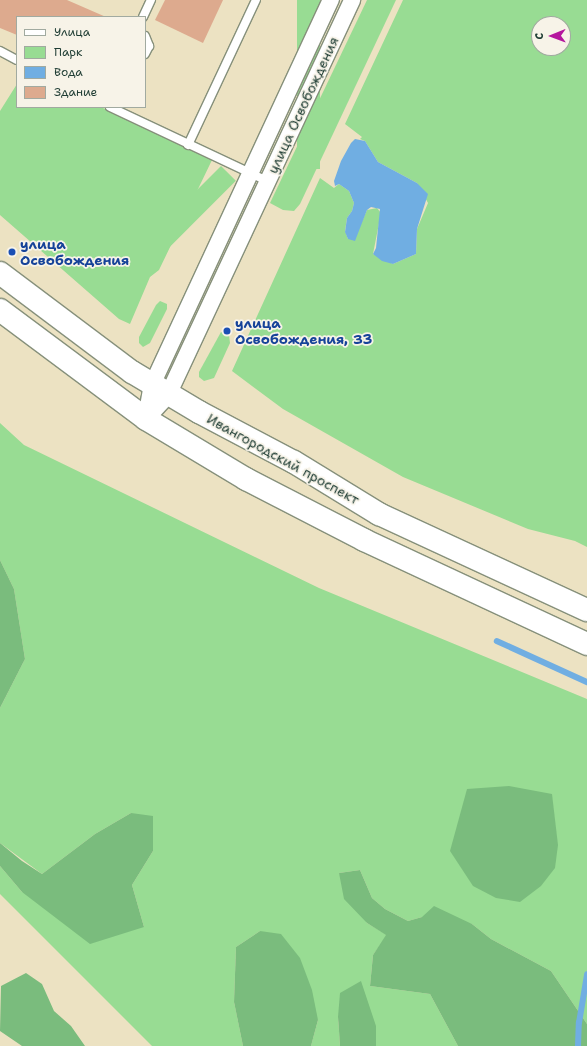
<!DOCTYPE html>
<meta charset="utf-8">
<style>
body{margin:0}
#map{position:relative;width:587px;height:1046px;overflow:hidden;background:#ece2c2;font-family:"Shantell Sans",sans-serif}
div>[style]{position:absolute}
.green>*{inset:0;background:#98dc93;transform-origin:0 0}
.forest>*{inset:0;background:#7abc7d}
.water>*{inset:0;background:#70aee2}
.stream>*{height:5.5px;margin:-2.75px;padding:0 2.75px;transform-origin:2.75px;border-radius:2.75px;background:#70aee2}
.building>*{inset:0;background:#ddaa8e}
.roads{filter:drop-shadow(1px 0 #86907b) drop-shadow(-1px 0 #86907b) drop-shadow(0 1px #86907b) drop-shadow(0 -1px #86907b)}
.service>*{height:8px;margin:-4px;padding:0 4px;transform-origin:4px;border-radius:4px;background:#fff}
.minor>*{height:16px;margin:-8px;padding:0 8px;transform-origin:8px;border-radius:8px;background:#fff}
.trunk>*{height:22px;margin:-11px;padding:0 11px;transform-origin:11px;border-radius:11px;background:#fff}
.dots>*{width:11px;height:11px;translate:-50% -50%;box-sizing:border-box;border:2px solid #f7f3e8;border-radius:50%}
span{translate:-50% -50%;white-space:nowrap;text-align:center;line-height:1.15;-webkit-text-stroke:3.5px #f7f3e8;paint-order:stroke}
.street-label{font-size:14px;color:#1f3d34}
.transit-label{font-size:14px;color:#164399;font-weight:700}
.left{translate:0 -50%;text-align:left}
.legend{position:absolute;left:16px;top:16px;width:130px;height:92px;box-sizing:border-box;background:#f7f3e8;border:1px solid #a1aaa0;margin:0;padding:5px 7px;list-style:none;font-size:12px;color:#1f3d34}
.legend li{display:flex;align-items:center;gap:8px;height:20px}
.legend b{width:20px;border:1px solid #a1aaa0}
.north{position:absolute;left:531px;top:16px;width:40px;height:40px;box-sizing:border-box;background:#f7f3e8;border:1px solid #a1aaa0;border-radius:50%;rotate:269deg;font-size:11px;font-weight:700;line-height:16px;text-align:center;color:#1f3d34}
.north::after{content:'';display:block;margin:auto;width:14px;height:18px;background:#b5179e;clip-path:polygon(50% 0,100% 100%,50% 72%,0 100%)}
</style>
<div id="map">
<div class="green">
<i style="left:297px;top:0;width:23px;height:169px"></i>
<i style="clip-path:polygon(367px 0,396px 0,300px 204px,294px 211px,283px 210px,270px 203px)"></i>
<i style="clip-path:polygon(evenodd,403px 0,587px 0,587px 547px,575px 541px,528px 529px,403px 477px,283px 409px,232px 371px,320px 178px,334px 188px,339px 184px,349px 191px,354px 203px,352px 211px,347px 218px,345px 231px,348px 239px,356px 235px,367px 210px,377px 208px,381px 213px,373px 254px,393px 264px,416px 254px,417px 229px,428px 203px,417px 183px,378px 162px,365px 141px,360px 139px,362px 137px,345px 124px,403px 0,539px 24px,563px 24px,563px 48px,539px 48px,539px 24px)"></i>
<i style="clip-path:polygon(17px 84px,17px 107px,101px 107px,212px 160px,159px 270px,150px 277px,130px 324px,119px 319px,0 215px,0 111px)"></i>
<i style="left:221px;top:166px;width:21px;height:135px;rotate:45deg"></i>
<i style="clip-path:polygon(160px 301px,167px 304px,167px 309px,150px 343px,143px 347px,139px 343px,139px 337px,156px 305px)"></i>
<i style="clip-path:polygon(221px 332px,229px 335px,230px 343px,214px 378px,204px 381px,199px 377px,199px 372px)"></i>
<i style="clip-path:polygon(0 423px,24px 445px,319px 588px,587px 699px,587px 1024px,551px 971px,491px 939px,472px 924px,422px 917px,408px 921px,385px 909px,372px 898px,360px 870px,339px 873px,367px 923px,387px 935px,373px 955px,370px 986px,430px 994px,458px 1046px,376px 1046px,376px 1026px,338px 1017px,340px 1046px,311px 1046px,318px 1020px,260px 931px,236px 947px,234px 1002px,243px 1046px,152px 1046px,0 894px,0 866px,22px 892px,144px 927px,132px 885px,153px 851px,131px 813px,95px 834px,42px 874px,0 843px,0 708px,25px 659px,14px 589px,0 560px)"></i>
</div>
<div class="forest">
<i style="clip-path:polygon(0 560px,14px 589px,25px 659px,0 708px)"></i>
<i style="clip-path:polygon(509px 786px,552px 794px,558px 845px,555px 868px,541px 886px,520px 902px,496px 898px,473px 886px,450px 851px,467px 789px)"></i>
<i style="clip-path:polygon(131px 813px,153px 816px,153px 851px,132px 885px,144px 927px,90px 944px,22px 892px,0 866px,0 843px,22px 861px,42px 874px,95px 834px)"></i>
<i style="clip-path:polygon(360px 870px,372px 898px,385px 909px,408px 921px,422px 917px,434px 906px,472px 924px,491px 939px,551px 971px,587px 1024px,587px 1046px,458px 1046px,430px 994px,370px 986px,373px 955px,386px 935px,367px 923px,344px 899px,339px 873px)"></i>
<i style="clip-path:polygon(260px 931px,281px 934px,300px 958px,312px 990px,318px 1020px,311px 1046px,243px 1046px,234px 1002px,236px 947px)"></i>
<i style="clip-path:polygon(26px 973px,42px 984px,54px 1011px,71px 1026px,85px 1046px,22px 1046px,0 1031px,1px 986px)"></i>
<i style="clip-path:polygon(361px 981px,376px 1026px,376px 1046px,340px 1046px,338px 1017px,340px 993px)"></i>
</div>
<div class="water">
<i style="clip-path:polygon(355px 139px,365px 141px,378px 162px,417px 183px,428px 194px,417px 229px,416px 254px,393px 264px,382px 261px,373px 254px,376px 248px,380px 209px,371px 207px,367px 210px,355px 241px,348px 239px,345px 232px,347px 218px,352px 211px,354px 203px,349px 191px,339px 184px,335px 186px,334px 181px,341px 161px,351px 143px)"></i>
</div>
<div class="stream">
<i style="left:497px;top:641px;width:99px;rotate:24.5deg"></i>
<i style="left:578px;top:1046px;width:23px;rotate:-88deg"></i>
<i style="left:579px;top:1023px;width:49px;rotate:-80.5deg"></i>
</div>
<div class="building">
<i style="clip-path:polygon(0 0,67px 0,106px 17px,17px 17px,17px 35px,0 28px)"></i>
<i style="clip-path:polygon(165px 0,223px 0,203px 43px,155px 20px)"></i>
</div>
<div class="roads">
<div class="service">
<i style="left:143px;top:17px;width:19px;rotate:-65deg"></i>
<i style="left:145px;top:36px;width:11px;rotate:68deg"></i>
<i style="left:149px;top:46px;width:9px;rotate:117deg"></i>
<i style="left:0;top:51px;width:19px;rotate:28deg"></i>
<i style="left:110px;top:107px;width:174px;rotate:25.2deg"></i>
<i style="left:188px;top:145px;width:160px;rotate:-64.9deg"></i>
</div>
<div class="minor">
<i style="left:146px;top:418px;width:34px;rotate:-80deg"></i>
<i style="left:152px;top:385px;width:425px;rotate:-65.1deg"></i>
<i style="left:146px;top:419px;width:33px;rotate:-47deg"></i>
<i style="left:168px;top:395px;width:436px;rotate:-65deg"></i>
</div>
<div class="trunk">
<i style="left:0;top:273px;width:165px;rotate:36.9deg"></i>
<i style="left:132px;top:372px;width:78px;rotate:30.8deg"></i>
<i style="left:199px;top:412px;width:107px;rotate:27.8deg"></i>
<i style="left:294px;top:462px;width:100px;rotate:31.5deg"></i>
<i style="left:379px;top:514px;width:229px;rotate:24.8deg"></i>
<i style="left:0;top:310px;width:182px;rotate:36.7deg"></i>
<i style="left:146px;top:419px;width:117px;rotate:31deg"></i>
<i style="left:246px;top:479px;width:133px;rotate:27.3deg"></i>
<i style="left:364px;top:540px;width:246px;rotate:25deg"></i>
</div>
</div>
<div class="dots">
<i style="left:12px;top:252px;background:#1a4fb4"></i>
<i style="left:227px;top:331px;background:#1a4fb4"></i>
</div>
<div class="street-label">
<span style="left:303px;top:105px;rotate:-65deg">улица Освобождения</span>
<span style="left:283px;top:459px;rotate:29deg">Ивангородский проспект</span>
</div>
<div class="transit-label">
<span class="left" style="left:20px;top:252px">улица<br>Освобождения</span>
<span class="left" style="left:235px;top:331px">улица<br>Освобождения, 33</span>
</div>
<ul class="legend">
<li><b style="height:5px;background:#fff"></b>Улица</li>
<li><b style="height:11px;background:#98dc93"></b>Парк</li>
<li><b style="height:11px;background:#70aee2"></b>Вода</li>
<li><b style="height:11px;background:#ddaa8e"></b>Здание</li>
</ul>
<div class="north">С</div>
</div>
